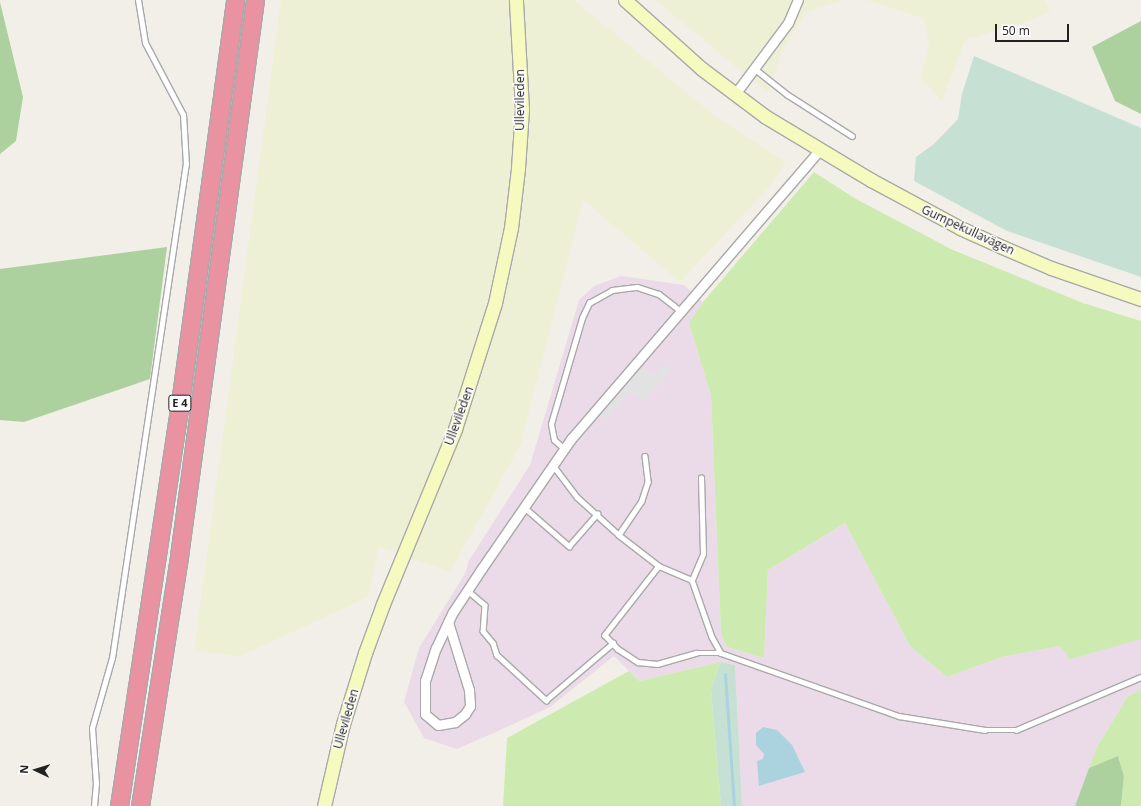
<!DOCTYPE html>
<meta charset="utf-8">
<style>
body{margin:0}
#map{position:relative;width:1141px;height:806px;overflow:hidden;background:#f2efe9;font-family:"Open Sans",sans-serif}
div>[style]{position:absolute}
.industrial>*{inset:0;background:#ebdbe8}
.farmland>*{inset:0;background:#eef0d5}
.grass>*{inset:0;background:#cdebb0}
.forest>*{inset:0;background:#add19e}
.wetland>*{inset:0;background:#c6e0d4}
.parking>*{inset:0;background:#e2e2e2}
.water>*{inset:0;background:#aad3df}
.stream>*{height:3px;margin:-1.5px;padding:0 1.5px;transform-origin:1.5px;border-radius:1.5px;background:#aad3df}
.roads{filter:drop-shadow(1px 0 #a9a9a9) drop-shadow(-1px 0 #a9a9a9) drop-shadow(0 1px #a9a9a9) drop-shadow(0 -1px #a9a9a9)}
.lane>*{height:4.5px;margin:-2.25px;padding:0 2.25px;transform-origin:2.25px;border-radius:2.25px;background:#fff}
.street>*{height:9px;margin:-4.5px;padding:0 4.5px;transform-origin:4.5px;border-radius:4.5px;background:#fff}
.secondary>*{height:13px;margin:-6.5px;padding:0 6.5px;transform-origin:6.5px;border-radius:6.5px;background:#f7fabf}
.highway>*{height:17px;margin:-8.5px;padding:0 8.5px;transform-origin:8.5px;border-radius:8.5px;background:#e892a2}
span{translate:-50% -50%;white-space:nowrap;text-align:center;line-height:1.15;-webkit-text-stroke:3px #fff;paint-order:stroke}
.shield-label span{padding:1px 3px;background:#fff;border:1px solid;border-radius:3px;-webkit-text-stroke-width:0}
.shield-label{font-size:11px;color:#222;font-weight:700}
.street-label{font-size:12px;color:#222}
.north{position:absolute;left:16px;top:750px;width:40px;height:40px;-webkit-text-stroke:3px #fff;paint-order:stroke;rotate:274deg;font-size:11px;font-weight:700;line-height:16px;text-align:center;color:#222}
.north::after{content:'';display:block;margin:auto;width:14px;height:18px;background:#222;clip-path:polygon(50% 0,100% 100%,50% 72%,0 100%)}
.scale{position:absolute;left:995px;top:24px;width:74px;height:18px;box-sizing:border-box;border:2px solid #222;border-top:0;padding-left:5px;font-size:12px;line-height:14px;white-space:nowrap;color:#222;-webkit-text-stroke:3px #fff;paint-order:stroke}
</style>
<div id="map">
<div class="industrial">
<i style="clip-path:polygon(621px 276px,684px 285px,703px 302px,689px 323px,711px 396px,721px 634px,727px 647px,764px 658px,768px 570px,845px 523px,910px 646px,947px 677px,1002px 657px,1060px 646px,1141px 639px,1141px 690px,1128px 696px,1097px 747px,1075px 806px,742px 806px,735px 665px,721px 662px,639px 681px,614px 656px,550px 707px,496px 732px,457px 749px,424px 738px,404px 702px,419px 648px,466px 572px,468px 562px,530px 465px,579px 300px,594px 286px)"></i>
</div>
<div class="farmland">
<i style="clip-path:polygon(281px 0,574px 0,719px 119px,786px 162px,770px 186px,680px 282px,583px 200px,521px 444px,450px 572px,379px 547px,368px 597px,241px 656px,194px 651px)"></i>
<i style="clip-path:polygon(655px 0,843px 0,806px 12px,783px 49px,768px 93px)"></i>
<i style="clip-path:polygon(866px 0,1045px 0,1050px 11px,1029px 21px,965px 40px,942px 101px,921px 78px,929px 44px,923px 18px)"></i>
</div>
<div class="grass">
<i style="clip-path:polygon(814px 172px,856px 199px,953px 250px,1083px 303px,1141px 321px,1141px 639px,1070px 659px,1060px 646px,1002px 657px,947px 677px,910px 646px,845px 523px,768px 570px,764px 658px,727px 647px,721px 634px,711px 396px,689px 323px,703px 302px)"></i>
<i style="clip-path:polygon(721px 662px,711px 689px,721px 806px,503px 806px,507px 738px,629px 671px,639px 681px)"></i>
<i style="clip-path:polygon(1141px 690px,1141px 806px,1121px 806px,1124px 776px,1118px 756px,1089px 768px,1097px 747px,1128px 696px)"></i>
</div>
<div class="forest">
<i style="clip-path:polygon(0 2px,23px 97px,16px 141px,0 154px)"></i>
<i style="clip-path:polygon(1141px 21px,1141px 114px,1115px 101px,1092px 47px)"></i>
<i style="clip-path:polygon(167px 247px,150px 379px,24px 422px,0 420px,0 269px)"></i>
<i style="clip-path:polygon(1118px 756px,1124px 776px,1121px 806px,1075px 806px,1089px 768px)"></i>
</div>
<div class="wetland">
<i style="clip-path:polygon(974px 56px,1141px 128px,1141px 277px,1007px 231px,914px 181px,916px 157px,934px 144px,958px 119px,962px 94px)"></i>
<i style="clip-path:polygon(721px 662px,735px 665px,742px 806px,721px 806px,711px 689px)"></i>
</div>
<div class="parking">
<i style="clip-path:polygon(666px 364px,672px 369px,644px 402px,630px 391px,606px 420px,601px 415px,643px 366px,656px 376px)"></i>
</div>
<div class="water">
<i style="clip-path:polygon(763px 727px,777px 730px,792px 745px,805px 772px,759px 786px,757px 761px,763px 759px,764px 754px,756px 745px,756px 733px)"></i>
</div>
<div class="stream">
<i style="left:725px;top:674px;width:132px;rotate:86.1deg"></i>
</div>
<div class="roads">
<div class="lane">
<i style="left:754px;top:68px;width:43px;rotate:38.5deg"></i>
<i style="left:788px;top:95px;width:76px;rotate:32.6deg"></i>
<i style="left:564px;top:449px;width:13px;rotate:-138deg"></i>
<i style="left:554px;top:440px;width:16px;rotate:-101deg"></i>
<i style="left:551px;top:424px;width:110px;rotate:-73.7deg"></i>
<i style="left:582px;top:318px;width:17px;rotate:-65deg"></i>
<i style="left:589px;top:303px;width:26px;rotate:-29deg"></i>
<i style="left:612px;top:290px;width:25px;rotate:-7deg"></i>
<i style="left:637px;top:287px;width:23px;rotate:18deg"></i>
<i style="left:659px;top:294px;width:28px;rotate:38deg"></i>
<i style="left:645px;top:456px;width:26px;rotate:83deg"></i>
<i style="left:648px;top:482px;width:20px;rotate:108deg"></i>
<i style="left:642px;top:501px;width:41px;rotate:124.1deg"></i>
<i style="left:619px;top:535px;width:51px;rotate:37.8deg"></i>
<i style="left:659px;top:566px;width:36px;rotate:23deg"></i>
<i style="left:692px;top:580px;width:60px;rotate:70.7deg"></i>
<i style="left:712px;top:637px;width:18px;rotate:61deg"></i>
<i style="left:721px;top:653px;width:189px;rotate:19.5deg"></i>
<i style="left:899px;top:716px;width:87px;rotate:9.2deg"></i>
<i style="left:985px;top:730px;width:31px"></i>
<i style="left:1016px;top:730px;width:136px;rotate:-23deg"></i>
<i style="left:553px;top:465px;width:40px;rotate:53deg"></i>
<i style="left:577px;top:497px;width:57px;rotate:42.1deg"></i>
<i style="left:524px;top:507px;width:60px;rotate:40.9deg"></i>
<i style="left:569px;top:546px;width:43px;rotate:-48.8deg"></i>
<i style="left:659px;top:566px;width:88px;rotate:128deg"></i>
<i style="left:605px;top:635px;width:19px;rotate:47deg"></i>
<i style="left:618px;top:649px;width:24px;rotate:33deg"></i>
<i style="left:638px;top:662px;width:19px;rotate:6deg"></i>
<i style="left:657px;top:664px;width:41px;rotate:-15.8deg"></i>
<i style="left:696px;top:653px;width:25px"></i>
<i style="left:692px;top:580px;width:28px;rotate:-67deg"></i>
<i style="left:703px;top:554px;width:76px;rotate:-91.5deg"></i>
<i style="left:467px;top:590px;width:23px;rotate:40deg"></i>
<i style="left:485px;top:605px;width:26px;rotate:94deg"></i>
<i style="left:483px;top:631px;width:16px;rotate:50deg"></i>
<i style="left:493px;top:643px;width:13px;rotate:72deg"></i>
<i style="left:497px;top:655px;width:67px;rotate:42.6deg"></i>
<i style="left:546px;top:700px;width:88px;rotate:-40.4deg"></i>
<i style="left:94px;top:806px;width:22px;rotate:-85deg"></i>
<i style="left:96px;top:784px;width:56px;rotate:-94.1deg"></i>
<i style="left:92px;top:728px;width:73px;rotate:-74.1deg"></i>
<i style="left:112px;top:658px;width:499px;rotate:-81.5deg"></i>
<i style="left:186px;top:165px;width:50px;rotate:-93.4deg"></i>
<i style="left:183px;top:115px;width:81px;rotate:-117.8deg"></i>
<i style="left:145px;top:43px;width:44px;rotate:-99.2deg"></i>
</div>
<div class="street">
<i style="left:735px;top:94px;width:89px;rotate:-53.3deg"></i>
<i style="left:788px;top:23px;width:25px;rotate:-67deg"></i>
<i style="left:448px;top:622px;width:71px;rotate:72.8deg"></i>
<i style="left:469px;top:690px;width:16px;rotate:86deg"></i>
<i style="left:470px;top:706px;width:9px;rotate:122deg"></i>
<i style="left:465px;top:714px;width:13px;rotate:141deg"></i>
<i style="left:455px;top:722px;width:17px;rotate:170deg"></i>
<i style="left:438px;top:725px;width:17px;rotate:-140deg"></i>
<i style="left:425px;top:714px;width:33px;rotate:-90deg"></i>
<i style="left:425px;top:681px;width:35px;rotate:-72deg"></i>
<i style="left:436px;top:648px;width:40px;rotate:-65deg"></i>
<i style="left:453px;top:612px;width:53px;rotate:-56.6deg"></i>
<i style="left:482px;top:568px;width:157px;rotate:-55.4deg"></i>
<i style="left:571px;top:439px;width:382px;rotate:-49.3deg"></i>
</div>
<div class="secondary">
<i style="left:625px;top:0;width:103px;rotate:41.9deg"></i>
<i style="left:702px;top:69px;width:80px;rotate:36.9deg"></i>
<i style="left:766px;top:117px;width:122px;rotate:31deg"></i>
<i style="left:871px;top:180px;width:101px;rotate:28.3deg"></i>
<i style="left:960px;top:228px;width:46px;rotate:24.3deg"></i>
<i style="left:1002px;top:247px;width:53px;rotate:23.2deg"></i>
<i style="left:1051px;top:268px;width:95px;rotate:19deg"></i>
<i style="left:324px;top:806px;width:84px;rotate:-77deg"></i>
<i style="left:343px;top:724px;width:74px;rotate:-72.8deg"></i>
<i style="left:365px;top:653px;width:52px;rotate:-69.8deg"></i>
<i style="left:383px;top:604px;width:189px;rotate:-67.6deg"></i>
<i style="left:455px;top:429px;width:132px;rotate:-72.4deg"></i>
<i style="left:495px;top:303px;width:77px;rotate:-78deg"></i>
<i style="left:511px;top:228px;width:60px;rotate:-83.3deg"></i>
<i style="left:518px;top:168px;width:59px;rotate:-86.1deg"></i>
<i style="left:522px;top:109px;width:109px;rotate:-93.2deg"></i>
</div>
<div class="highway">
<i style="left:119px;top:806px;width:408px;rotate:-81.4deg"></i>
<i style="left:180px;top:403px;width:407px;rotate:-82.2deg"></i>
<i style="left:140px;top:806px;width:253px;rotate:-81.1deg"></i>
<i style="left:179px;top:556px;width:561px;rotate:-82.22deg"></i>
</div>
</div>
<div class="shield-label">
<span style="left:180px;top:403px">E 4</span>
</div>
<div class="street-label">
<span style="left:520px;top:100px;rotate:-90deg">Ullevileden</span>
<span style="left:968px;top:230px;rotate:25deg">Gumpekullavägen</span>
<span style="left:459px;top:416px;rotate:-70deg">Ullevileden</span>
<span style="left:346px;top:719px;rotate:-74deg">Ullevileden</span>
</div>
<div class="north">N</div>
<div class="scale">50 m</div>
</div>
